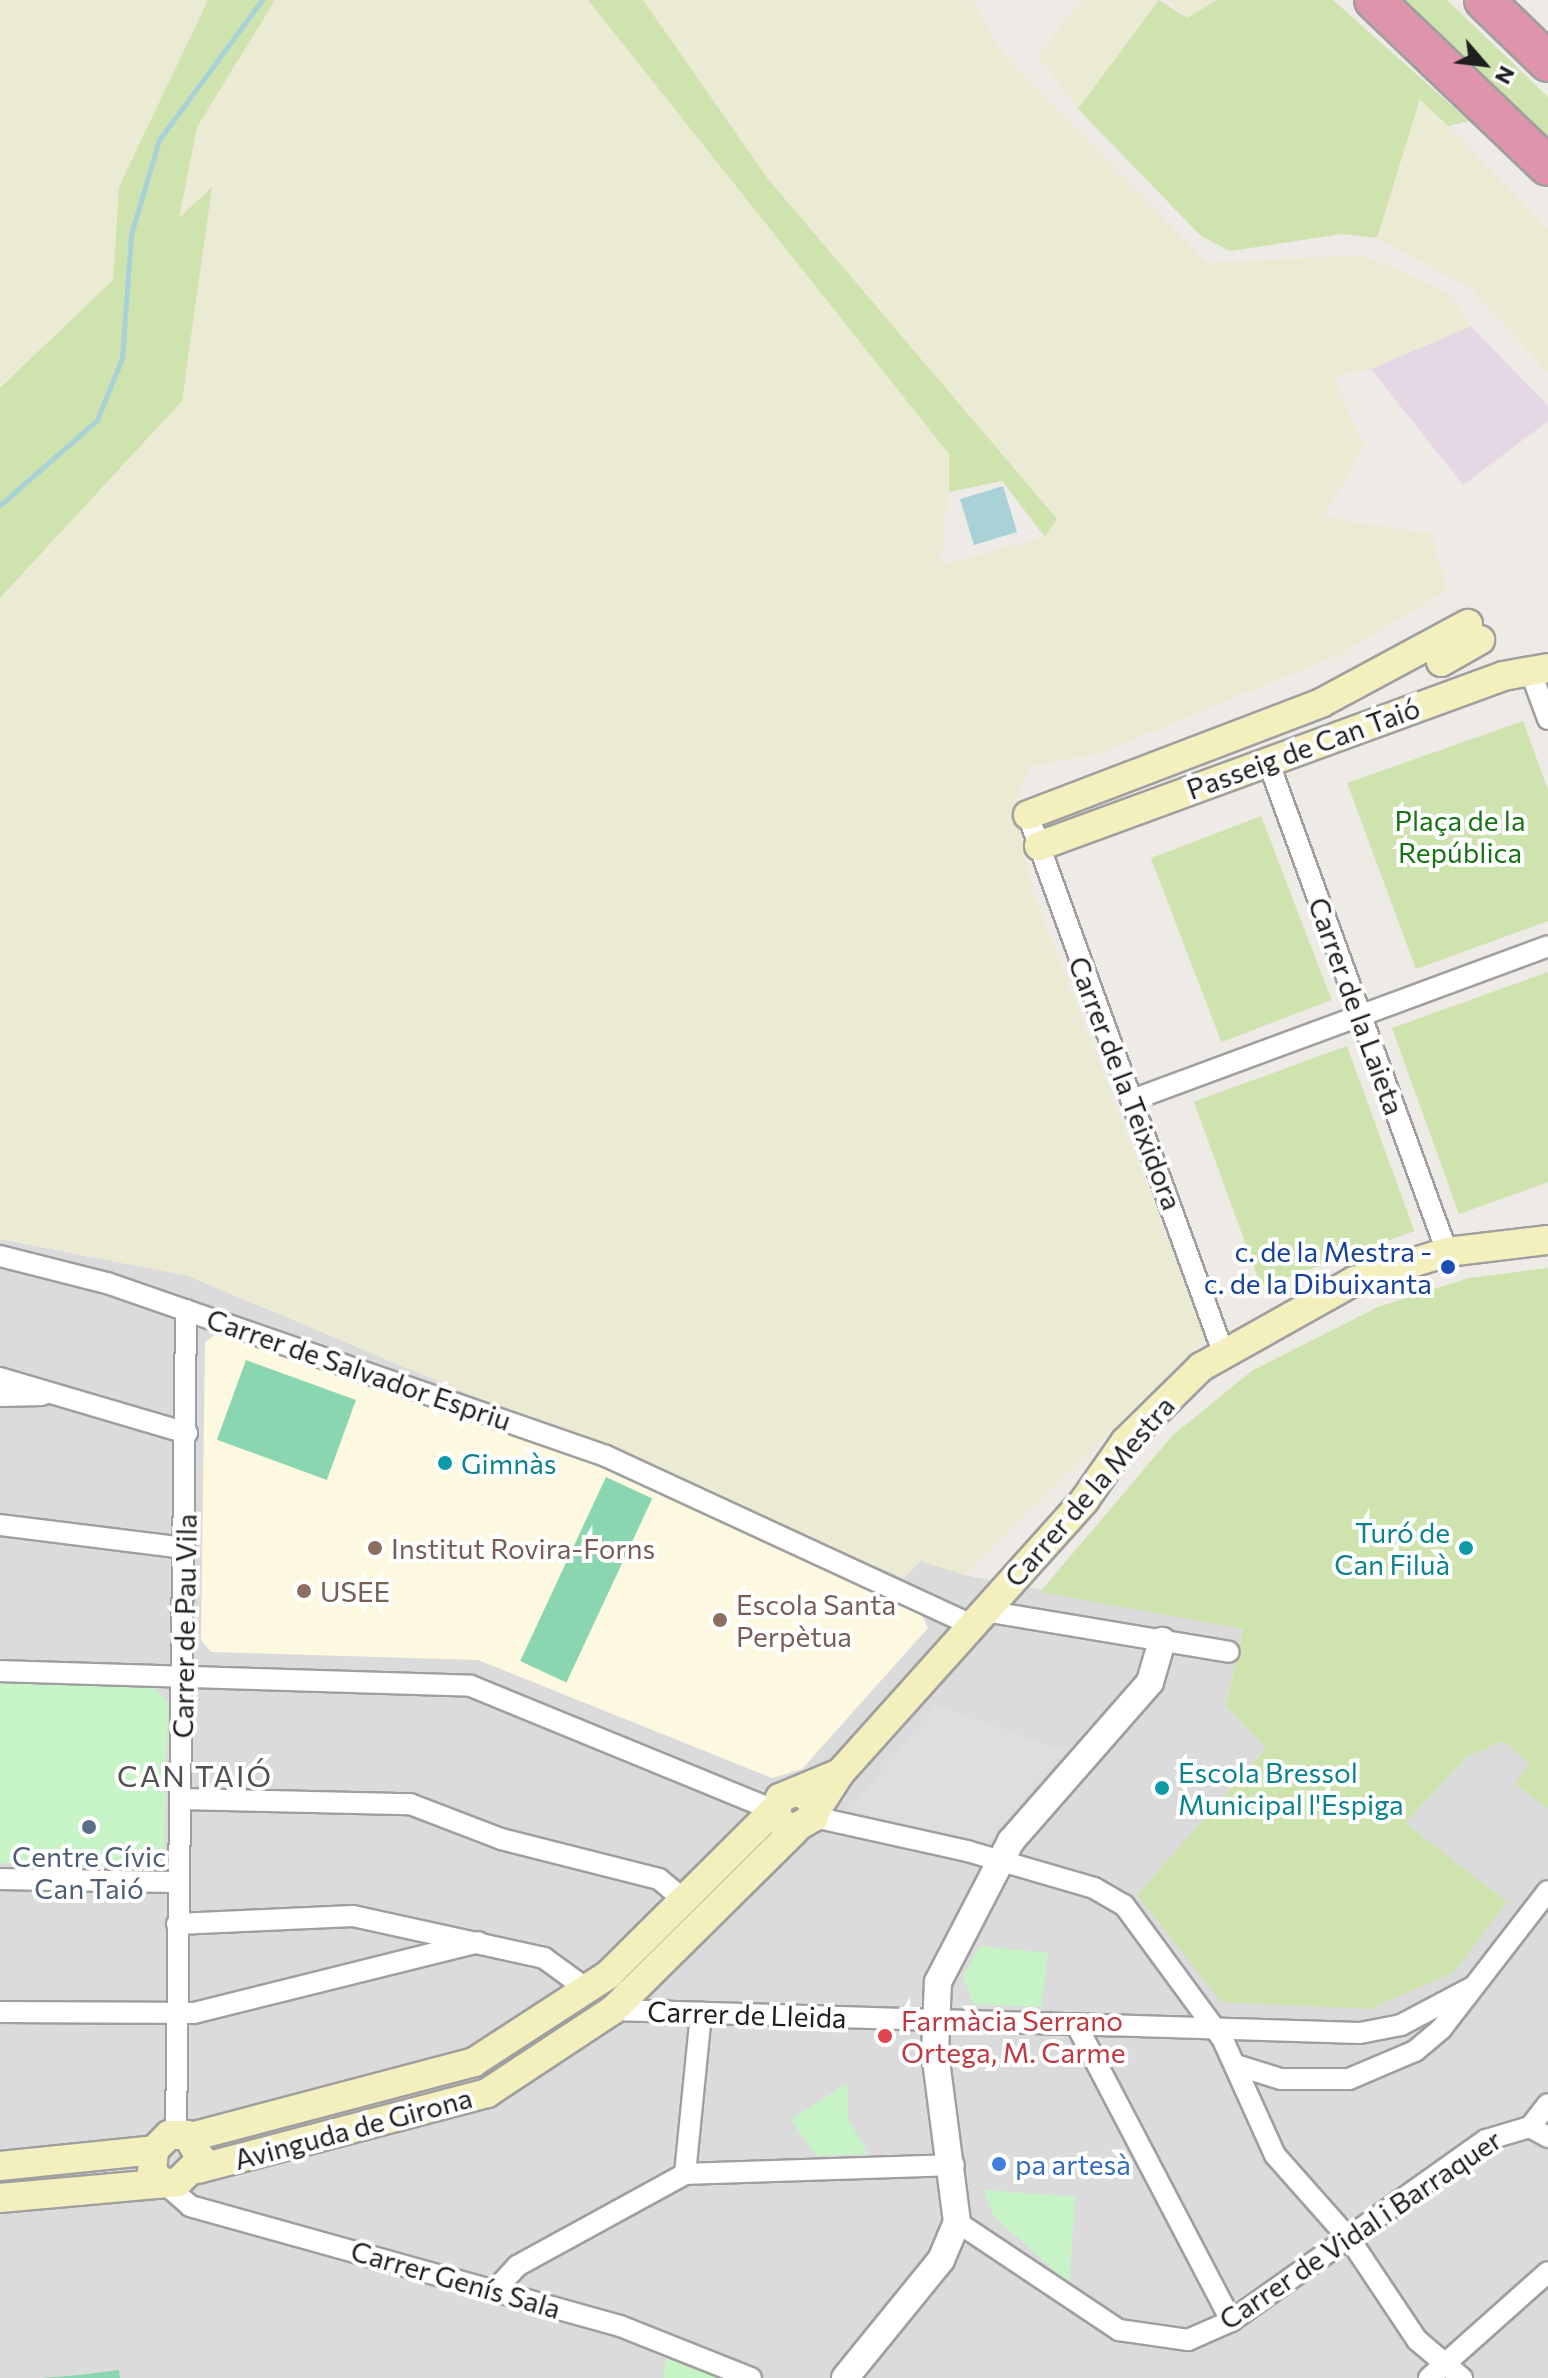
<!DOCTYPE html>
<meta charset="utf-8">
<style>
body{margin:0}
#map{position:relative;width:1548px;height:2378px;overflow:hidden;background:#eeeae5;font-family:Commissioner,sans-serif}
div>[style]{position:absolute}
.residential>*{inset:0;background:#dcdbdb}
.industrial>*{inset:0;background:#e6d7e5}
.education>*{inset:0;background:#fcf9e0}
.farmland>*{inset:0;background:#ebead2}
.grass>*{inset:0;background:#cfe3af;transform-origin:0 0}
.park>*{inset:0;background:#c7f4c6}
.pitch>*{inset:0;background:#8ad6b0;transform-origin:0 0}
.parking>*{inset:0;background:#dedede}
.water>*{inset:0;background:#a9d2d7;transform-origin:0 0}
.stream>*{height:5px;margin:-2.5px;padding:0 2.5px;transform-origin:2.5px;border-radius:2.5px;background:#a9d2d7}
.roads{filter:drop-shadow(2px 0 #9f9f9f) drop-shadow(-2px 0 #9f9f9f) drop-shadow(0 2px #9f9f9f) drop-shadow(0 -2px #9f9f9f)}
.minor>*{height:20px;margin:-10px;padding:0 10px;transform-origin:10px;border-radius:10px;background:#fff}
.tertiary>*{height:26px;margin:-13px;padding:0 13px;transform-origin:13px;border-radius:13px;background:#fff}
.secondary>*{height:28px;margin:-14px;padding:0 14px;transform-origin:14px;border-radius:14px;background:#f3f0be}
.motorway>*{height:38px;margin:-19px;padding:0 19px;transform-origin:19px;border-radius:19px;background:#de94aa}
.dots>*{width:22px;height:22px;translate:-50% -50%;box-sizing:border-box;border:4px solid #fff;border-radius:50%}
span{translate:-50% -50%;white-space:nowrap;text-align:center;line-height:1.15;-webkit-text-stroke:8px #fff;paint-order:stroke}
.street-label{font-size:28px;color:#1e1e1e}
.park-label{font-size:28px;color:#197216}
.transit-label{font-size:28px;color:#164399}
.right{translate:-100% -50%;text-align:right}
.culture-label{font-size:28px;color:#0d838f}
.left{translate:0 -50%;text-align:left}
.education-label{font-size:28px;color:#785e54}
.service-label{font-size:28px;color:#4e5e75}
.health-label{font-size:28px;color:#be3a42}
.shop-label{font-size:28px;color:#366cbe}
.neighbourhood-label{font-size:30px;color:#515151;letter-spacing:2px}
.north{position:absolute;left:1444px;top:24px;width:80px;height:80px;-webkit-text-stroke:6px #fff;paint-order:stroke;rotate:118deg;font-size:22px;font-weight:700;line-height:32px;text-align:center;color:#1e1e1e}
.north::after{content:'';display:block;margin:auto;width:28px;height:36px;background:#1e1e1e;clip-path:polygon(50% 0,100% 100%,50% 72%,0 100%)}
</style>
<div id="map">
<div class="residential">
<i style="clip-path:polygon(0 1239px,188px 1276px,609px 1448px,964px 1575px,1243px 1628px,1226px 1706px,1266px 1748px,1137px 1895px,1506px 1902px,1405px 1823px,1467px 1757px,1503px 1741px,1530px 1763px,1516px 1784px,1548px 1809px,1548px 2378px,0 2378px)"></i>
</div>
<div class="industrial">
<i style="clip-path:polygon(1471px 326px,1548px 406px,1548px 421px,1463px 485px,1371px 369px)"></i>
</div>
<div class="education">
<i style="clip-path:polygon(220px 1331px,588px 1457px,920px 1612px,928px 1628px,802px 1769px,772px 1778px,478px 1660px,211px 1652px,201px 1640px,205px 1342px)"></i>
</div>
<div class="farmland">
<i style="clip-path:polygon(0 0,208px 0,119px 187px,114px 280px,0 388px)"></i>
<i style="clip-path:polygon(275px 0,588px 0,950px 454px,941px 565px,1045px 537px,1056px 519px,768px 179px,643px 0,972px 0,1002px 52px,1207px 263px,1364px 255px,1450px 294px,1471px 326px,1371px 369px,1334px 376px,1363px 447px,1324px 517px,1432px 534px,1447px 590px,1343px 653px,1101px 753px,1030px 767px,1015px 805px,1032px 890px,1206px 1338px,964px 1575px,921px 1561px,904px 1578px,188px 1276px,0 1239px,0 598px,182px 401px,212px 189px,179px 219px,197px 126px)"></i>
<i style="clip-path:polygon(1082px 0,1159px 0,1078px 109px,1038px 56px)"></i>
<i style="clip-path:polygon(1168px 0,1217px 0,1186px 18px)"></i>
<i style="clip-path:polygon(1420px 97px,1548px 229px,1548px 373px,1473px 290px,1377px 238px)"></i>
</div>
<div class="grass">
<i style="clip-path:polygon(208px 0,275px 0,197px 127px,179px 218px,212px 187px,182px 401px,0 598px,0 388px,113px 280px,119px 187px)"></i>
<i style="clip-path:polygon(588px 0,643px 0,768px 179px,1057px 519px,1045px 537px,1002px 481px,949px 492px,949px 454px)"></i>
<i style="clip-path:polygon(1159px 0,1187px 18px,1217px 0,1333px 0,1469px 121px,1448px 126px,1420px 99px,1377px 238px,1342px 234px,1230px 251px,1201px 236px,1078px 109px)"></i>
<i style="clip-path:polygon(1389px 0,1447px 0,1548px 97px,1548px 151px)"></i>
<i style="clip-path:polygon(1523px 721px,1548px 790px,1548px 921px,1416px 969px,1347px 783px)"></i>
<i style="left:1261px;top:816px;width:197px;height:118px;rotate:69deg"></i>
<i style="clip-path:polygon(1548px 972px,1548px 1182px,1459px 1214px,1392px 1028px)"></i>
<i style="left:1347px;top:1046px;width:197px;height:163px;rotate:70deg"></i>
<i style="clip-path:polygon(1548px 1268px,1548px 1809px,1515px 1784px,1529px 1763px,1503px 1741px,1467px 1757px,1405px 1823px,1507px 1902px,1453px 1973px,1369px 2009px,1221px 2002px,1137px 1895px,1266px 1748px,1226px 1706px,1243px 1629px,1040px 1592px,1173px 1435px,1253px 1370px,1378px 1307px,1469px 1278px)"></i>
</div>
<div class="park">
<i style="clip-path:polygon(0 1680px,151px 1683px,168px 1702px,164px 1847px,147px 1866px,0 1863px)"></i>
<i style="clip-path:polygon(980px 1946px,1048px 1953px,1041px 2007px,974px 2004px,963px 1976px)"></i>
<i style="clip-path:polygon(847px 2083px,848px 2119px,868px 2154px,816px 2156px,791px 2120px)"></i>
<i style="clip-path:polygon(983px 2190px,1075px 2197px,1069px 2284px,994px 2216px)"></i>
<i style="clip-path:polygon(666px 2357px,718px 2378px,664px 2378px)"></i>
</div>
<div class="pitch">
<i style="left:246px;top:1360px;width:117px;height:85px;rotate:20deg"></i>
<i style="left:606px;top:1477px;width:51px;height:203px;rotate:25deg"></i>
<i style="clip-path:polygon(119px 2370px,120px 2378px,42px 2378px,80px 2375px)"></i>
</div>
<div class="parking">
<i style="clip-path:polygon(936px 1705px,1064px 1751px,987px 1843px,850px 1810px)"></i>
</div>
<div class="water">
<i style="left:1003px;top:486px;width:48px;height:45px;rotate:73deg"></i>
</div>
<div class="stream">
<i style="left:0;top:505px;width:129px;rotate:-41.2deg"></i>
<i style="left:97px;top:420px;width:67px;rotate:-68deg"></i>
<i style="left:122px;top:358px;width:124px;rotate:-85.8deg"></i>
<i style="left:131px;top:234px;width:98px;rotate:-73.4deg"></i>
<i style="left:159px;top:140px;width:174px;rotate:-53.7deg"></i>
</div>
<div class="roads">
<div class="minor">
<i style="left:1530px;top:670px;width:52px;rotate:69.8deg"></i>
<i style="left:1268px;top:761px;width:523px;rotate:69.97deg"></i>
<i style="left:1028px;top:815px;width:571px;rotate:70.04deg"></i>
<i style="left:1135px;top:1099px;width:440px;rotate:-20.3deg"></i>
<i style="left:0;top:1256px;width:110px;rotate:14.2deg"></i>
<i style="left:107px;top:1283px;width:528px;rotate:19.12deg"></i>
<i style="left:606px;top:1456px;width:402px;rotate:24.8deg"></i>
<i style="left:0;top:1378px;width:195px;rotate:16.4deg"></i>
<i style="left:0;top:1396px;width:42px;rotate:-1.4deg"></i>
<i style="left:0;top:1525px;width:186px;rotate:7.1deg"></i>
<i style="left:985px;top:1611px;width:247px;rotate:9.5deg"></i>
<i style="left:0;top:1671px;width:471px;rotate:1.8deg"></i>
<i style="left:471px;top:1686px;width:327px;rotate:22.3deg"></i>
<i style="left:181px;top:1799px;width:229px;rotate:1.3deg"></i>
<i style="left:410px;top:1804px;width:97px;rotate:21deg"></i>
<i style="left:501px;top:1839px;width:163px;rotate:14.2deg"></i>
<i style="left:659px;top:1879px;width:33px;rotate:40deg"></i>
<i style="left:814px;top:1817px;width:157px;rotate:12.5deg"></i>
<i style="left:967px;top:1851px;width:132px;rotate:16.2deg"></i>
<i style="left:1094px;top:1888px;width:34px;rotate:30deg"></i>
<i style="left:1124px;top:1905px;width:167px;rotate:53.7deg"></i>
<i style="left:1223px;top:2040px;width:126px;rotate:65.7deg"></i>
<i style="left:1275px;top:2155px;width:115px;rotate:48.5deg"></i>
<i style="left:1351px;top:2241px;width:119px;rotate:56.3deg"></i>
<i style="left:1417px;top:2340px;width:59px;rotate:40.2deg"></i>
<i style="left:0;top:1879px;width:179px;rotate:1deg"></i>
<i style="left:177px;top:1924px;width:176px;rotate:-2.6deg"></i>
<i style="left:353px;top:1916px;width:196px;rotate:12.4deg"></i>
<i style="left:544px;top:1958px;width:54px;rotate:36deg"></i>
<i style="left:613px;top:2010px;width:747px;rotate:1.76deg"></i>
<i style="left:1360px;top:2033px;width:42px;rotate:-11deg"></i>
<i style="left:1401px;top:2025px;width:79px;rotate:-27.9deg"></i>
<i style="left:0;top:2012px;width:194px;rotate:0.3deg"></i>
<i style="left:194px;top:2013px;width:293px;rotate:-14deg"></i>
<i style="left:1076px;top:2024px;width:335px;rotate:62.4deg"></i>
<i style="left:1236px;top:2065px;width:47px;rotate:17.3deg"></i>
<i style="left:1281px;top:2079px;width:68px"></i>
<i style="left:1349px;top:2079px;width:72px;rotate:-23deg"></i>
<i style="left:1415px;top:2051px;width:35px;rotate:-40deg"></i>
<i style="left:1442px;top:2028px;width:173px;rotate:-52.3deg"></i>
<i style="left:1530px;top:2127px;width:21px;rotate:29deg"></i>
<i style="left:176px;top:2133px;width:823px;rotate:-89.3deg"></i>
<i style="left:685px;top:2174px;width:162px;rotate:-84.3deg"></i>
<i style="left:164px;top:2183px;width:35px;rotate:41deg"></i>
<i style="left:190px;top:2206px;width:446px;rotate:15.6deg"></i>
<i style="left:620px;top:2326px;width:141px;rotate:21.7deg"></i>
<i style="left:957px;top:2222px;width:195px;rotate:33.7deg"></i>
<i style="left:1119px;top:2330px;width:70px;rotate:8.2deg"></i>
<i style="left:1188px;top:2340px;width:47px;rotate:-23.8deg"></i>
<i style="left:1231px;top:2321px;width:313px;rotate:-35.4deg"></i>
<i style="left:1486px;top:2140px;width:46px;rotate:-16.5deg"></i>
<i style="left:1530px;top:2127px;width:29px;rotate:-52deg"></i>
<i style="left:495px;top:2290px;width:33px;rotate:-47deg"></i>
<i style="left:517px;top:2266px;width:192px;rotate:-28.7deg"></i>
<i style="left:685px;top:2174px;width:269px;rotate:-1.9deg"></i>
<i style="left:1429px;top:2378px;width:159px;rotate:-41.7deg"></i>
</div>
<div class="tertiary">
<i style="left:845px;top:2378px;width:152px;rotate:-50.9deg"></i>
<i style="left:941px;top:2260px;width:41px;rotate:-67.2deg"></i>
<i style="left:957px;top:2222px;width:170px;rotate:-97.4deg"></i>
<i style="left:935px;top:2053px;width:71px;rotate:-87.6deg"></i>
<i style="left:938px;top:1982px;width:159px;rotate:-62.6deg"></i>
<i style="left:1011px;top:1841px;width:211px;rotate:-48.8deg"></i>
<i style="left:1150px;top:1682px;width:43px;rotate:-73.7deg"></i>
</div>
<div class="secondary">
<i style="left:1441px;top:662px;width:45px;rotate:-29.4deg"></i>
<i style="left:1028px;top:815px;width:314px;rotate:-20.9deg"></i>
<i style="left:1321px;top:703px;width:167px;rotate:-28.3deg"></i>
<i style="left:1039px;top:846px;width:494px;rotate:-20.1deg"></i>
<i style="left:1503px;top:676px;width:46px;rotate:-10.1deg"></i>
<i style="left:799px;top:1791px;width:18px;rotate:38deg"></i>
<i style="left:813px;top:1802px;width:15px;rotate:86deg"></i>
<i style="left:814px;top:1817px;width:28px;rotate:150deg"></i>
<i style="left:790px;top:1831px;width:22px;rotate:-133deg"></i>
<i style="left:775px;top:1815px;width:18px;rotate:-74deg"></i>
<i style="left:780px;top:1798px;width:65px;rotate:-22.6deg"></i>
<i style="left:815px;top:1812px;width:46px;rotate:-57.3deg"></i>
<i style="left:840px;top:1773px;width:365px;rotate:-48.1deg"></i>
<i style="left:1084px;top:1501px;width:72px;rotate:-55.2deg"></i>
<i style="left:1125px;top:1442px;width:107px;rotate:-44.6deg"></i>
<i style="left:1201px;top:1367px;width:176px;rotate:-29.3deg"></i>
<i style="left:1354px;top:1281px;width:97px;rotate:-17.3deg"></i>
<i style="left:1447px;top:1252px;width:102px;rotate:-6.8deg"></i>
<i style="left:191px;top:2137px;width:293px;rotate:-14.8deg"></i>
<i style="left:474px;top:2062px;width:160px;rotate:-33deg"></i>
<i style="left:608px;top:1975px;width:234px;rotate:-44.8deg"></i>
<i style="left:0;top:2166px;width:155px;rotate:-5.9deg"></i>
<i style="left:198px;top:2169px;width:299px;rotate:-14.7deg"></i>
<i style="left:487px;top:2093px;width:151px;rotate:-33.4deg"></i>
<i style="left:613px;top:2010px;width:255px;rotate:-44.7deg"></i>
<i style="left:0;top:2198px;width:179px;rotate:-5.1deg"></i>
<i style="left:178px;top:2182px;width:33px;rotate:-45deg"></i>
<i style="left:201px;top:2159px;width:28px;rotate:-120deg"></i>
<i style="left:187px;top:2135px;width:18px;rotate:180deg"></i>
<i style="left:169px;top:2135px;width:21px;rotate:135deg"></i>
<i style="left:154px;top:2150px;width:22px;rotate:95deg"></i>
<i style="left:152px;top:2172px;width:16px;rotate:43deg"></i>
</div>
<div class="motorway">
<i style="left:1374px;top:0;width:240px;rotate:43.7deg"></i>
<i style="left:1484px;top:0;width:89px;rotate:44.1deg"></i>
</div>
</div>
<div class="dots">
<i style="left:1448px;top:1267px;background:#1a4fb4"></i>
<i style="left:445px;top:1463px;background:#0f9aa8"></i>
<i style="left:375px;top:1548px;background:#8d6e63"></i>
<i style="left:1466px;top:1548px;background:#0f9aa8"></i>
<i style="left:304px;top:1591px;background:#8d6e63"></i>
<i style="left:720px;top:1620px;background:#8d6e63"></i>
<i style="left:1162px;top:1788px;background:#0f9aa8"></i>
<i style="left:89px;top:1827px;background:#5c6f8a"></i>
<i style="left:885px;top:2036px;background:#e0444e"></i>
<i style="left:999px;top:2164px;background:#3f7fe0"></i>
</div>
<div class="street-label">
<span style="left:1303px;top:748px;rotate:-20deg">Passeig de Can Taió</span>
<span style="left:1357px;top:1006px;rotate:70deg">Carrer de la Laieta</span>
<span style="left:1126px;top:1083px;rotate:69deg">Carrer de la Teixidora</span>
<span style="left:359px;top:1369px;rotate:19deg">Carrer de Salvador Espriu</span>
<span style="left:1089px;top:1491px;rotate:-49deg">Carrer de la Mestra</span>
<span style="left:184px;top:1626px;rotate:-89deg">Carrer de Pau Vila</span>
<span style="left:747px;top:2014px;rotate:2deg">Carrer de Lleida</span>
<span style="left:353px;top:2128px;rotate:-15deg">Avinguda de Girona</span>
<span style="left:1360px;top:2229px;rotate:-34deg">Carrer de Vidal i Barraquer</span>
<span style="left:456px;top:2279px;rotate:16deg">Carrer Genís Sala</span>
</div>
<div class="park-label">
<span style="left:1460px;top:836px">Plaça de la<br>República</span>
</div>
<div class="transit-label">
<span class="right" style="left:1432px;top:1267px">c. de la Mestra -<br>c. de la Dibuixanta</span>
</div>
<div class="culture-label">
<span class="left" style="left:461px;top:1463px">Gimnàs</span>
<span class="right" style="left:1450px;top:1548px">Turó de<br>Can Filuà</span>
<span class="left" style="left:1178px;top:1788px">Escola Bressol<br>Municipal l'Espiga</span>
</div>
<div class="education-label">
<span class="left" style="left:391px;top:1548px">Institut Rovira-Forns</span>
<span class="left" style="left:320px;top:1591px">USEE</span>
<span class="left" style="left:736px;top:1620px">Escola Santa<br>Perpètua</span>
</div>
<div class="service-label">
<span style="left:89px;top:1872px">Centre Cívic<br>Can Taió</span>
</div>
<div class="health-label">
<span class="left" style="left:901px;top:2036px">Farmàcia Serrano<br>Ortega, M. Carme</span>
</div>
<div class="shop-label">
<span class="left" style="left:1015px;top:2164px">pa artesà</span>
</div>
<div class="neighbourhood-label">
<span style="left:195px;top:1775px">CAN TAIÓ</span>
</div>
<div class="north">N</div>
</div>
